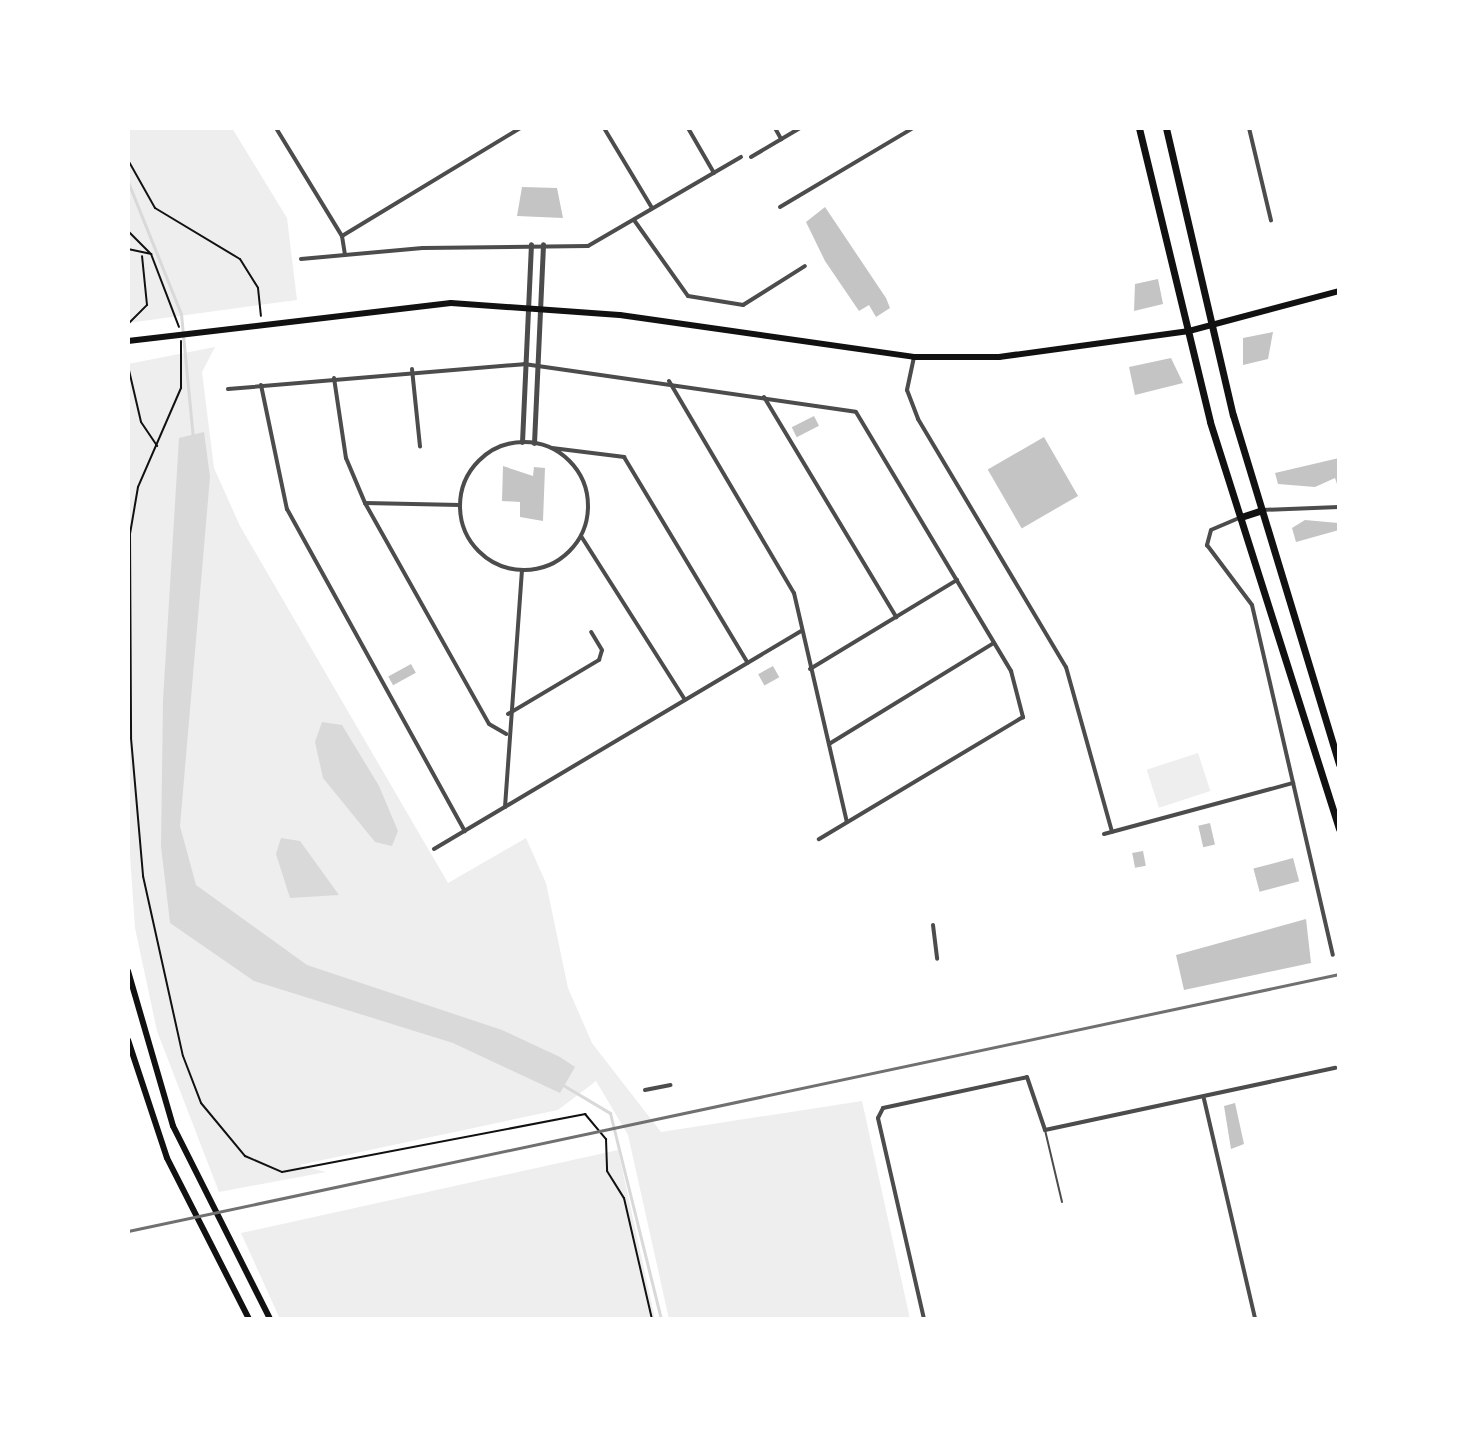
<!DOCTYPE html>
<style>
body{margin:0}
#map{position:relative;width:1467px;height:1447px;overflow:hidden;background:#fff;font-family:"Crimson Pro",serif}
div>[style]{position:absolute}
.green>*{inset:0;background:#eee;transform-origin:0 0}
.water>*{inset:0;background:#d9d9d9}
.stream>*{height:3px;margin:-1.5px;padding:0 1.5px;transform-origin:1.5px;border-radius:1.5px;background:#d9d9d9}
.building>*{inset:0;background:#c4c4c4;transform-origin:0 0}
.path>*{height:2px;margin:-1px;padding:0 1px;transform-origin:1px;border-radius:1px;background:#111}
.service>*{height:2px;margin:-1px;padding:0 1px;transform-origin:1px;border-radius:1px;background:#4c4c4c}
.minor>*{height:4px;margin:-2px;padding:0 2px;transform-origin:2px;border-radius:2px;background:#4c4c4c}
.minor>.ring{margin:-2px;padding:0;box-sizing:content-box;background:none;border:4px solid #4c4c4c;border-radius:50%}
.tertiary>*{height:5px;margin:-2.5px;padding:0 2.5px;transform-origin:2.5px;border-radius:2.5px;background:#4c4c4c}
.secondary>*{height:6px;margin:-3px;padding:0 3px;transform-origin:3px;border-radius:3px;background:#111}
.primary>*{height:7px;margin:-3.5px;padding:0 3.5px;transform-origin:3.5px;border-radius:3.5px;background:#111}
.rail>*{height:3px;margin:-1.5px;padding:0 1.5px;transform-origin:1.5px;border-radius:1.5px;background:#707070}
span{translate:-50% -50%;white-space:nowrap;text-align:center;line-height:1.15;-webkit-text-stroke:7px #fff;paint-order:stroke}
.frame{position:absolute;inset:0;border:130px solid #fff;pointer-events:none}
</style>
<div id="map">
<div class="green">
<i style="clip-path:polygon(128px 128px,232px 128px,287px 218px,297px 300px,128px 323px)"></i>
<i style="clip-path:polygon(215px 347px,202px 372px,214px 468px,240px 526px,448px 883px,526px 838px,546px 883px,568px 988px,592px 1043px,661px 1132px,862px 1101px,910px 1319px,669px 1319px,628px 1135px,596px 1081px,558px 1110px,299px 1165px,326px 1172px,219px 1192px,157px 1031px,135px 928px,128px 826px,128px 364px)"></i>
<i style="left:1198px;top:753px;width:40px;height:54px;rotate:72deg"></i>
<i style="clip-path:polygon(618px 1150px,655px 1319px,280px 1319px,241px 1233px)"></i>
</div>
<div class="water">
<i style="clip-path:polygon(204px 432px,210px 477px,180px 826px,196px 885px,307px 965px,502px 1030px,560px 1057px,575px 1067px,560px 1093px,453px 1043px,254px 981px,170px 923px,161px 846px,163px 700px,179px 438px)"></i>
<i style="clip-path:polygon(322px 722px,342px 725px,379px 786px,398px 831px,392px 846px,375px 842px,323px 778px,315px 742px)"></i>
<i style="clip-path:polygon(281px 838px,300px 841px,339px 895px,290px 898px,276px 854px)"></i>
</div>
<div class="stream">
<i style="left:128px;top:182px;width:142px;rotate:68.1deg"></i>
<i style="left:181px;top:314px;width:126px;rotate:84.5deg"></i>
<i style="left:563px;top:1085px;width:55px;rotate:30.8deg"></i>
<i style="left:610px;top:1113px;width:212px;rotate:76.1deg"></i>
</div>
<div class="building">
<i style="clip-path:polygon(522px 187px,557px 188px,563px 218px,517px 216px)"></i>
<i style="clip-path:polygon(825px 207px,886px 298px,890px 308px,876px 317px,869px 305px,859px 311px,825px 261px,806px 222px)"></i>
<i style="clip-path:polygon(1158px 279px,1163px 304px,1134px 311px,1135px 284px)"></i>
<i style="clip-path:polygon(1273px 332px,1268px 359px,1243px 365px,1243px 338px)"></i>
<i style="clip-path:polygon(1171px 358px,1183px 383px,1135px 395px,1129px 367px)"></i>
<i style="left:814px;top:416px;width:11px;height:25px;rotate:63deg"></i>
<i style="left:1044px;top:437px;width:68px;height:65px;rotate:60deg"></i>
<i style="clip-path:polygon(1339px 458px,1339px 490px,1335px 478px,1315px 487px,1278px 484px,1275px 473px)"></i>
<i style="clip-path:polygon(503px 466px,533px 476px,534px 467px,545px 468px,543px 521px,520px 517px,520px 502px,502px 501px)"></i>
<i style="clip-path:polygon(1305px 520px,1338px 523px,1339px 530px,1296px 542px,1292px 528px)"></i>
<i style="left:411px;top:664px;width:10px;height:26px;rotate:61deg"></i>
<i style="left:773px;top:666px;width:13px;height:17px;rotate:61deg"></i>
<i style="left:1210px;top:823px;width:22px;height:12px;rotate:77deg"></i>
<i style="left:1143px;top:851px;width:15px;height:11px;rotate:79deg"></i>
<i style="left:1293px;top:858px;width:24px;height:41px;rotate:75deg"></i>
<i style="clip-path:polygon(1306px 919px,1311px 963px,1184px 990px,1176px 955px)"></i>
<i style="clip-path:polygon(1235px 1103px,1244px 1144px,1231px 1149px,1224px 1106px)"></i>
</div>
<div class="path">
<i style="left:128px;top:160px;width:55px;rotate:60.6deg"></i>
<i style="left:155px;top:208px;width:99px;rotate:31deg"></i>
<i style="left:240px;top:259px;width:34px;rotate:58deg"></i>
<i style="left:258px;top:288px;width:28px;rotate:84deg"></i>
<i style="left:128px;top:231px;width:31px;rotate:45deg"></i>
<i style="left:128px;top:249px;width:24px;rotate:12deg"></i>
<i style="left:151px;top:254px;width:78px;rotate:69deg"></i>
<i style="left:128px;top:324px;width:27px;rotate:-45deg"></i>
<i style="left:147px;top:305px;width:49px;rotate:-95.8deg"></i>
<i style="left:181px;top:341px;width:47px;rotate:90deg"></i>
<i style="left:181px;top:388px;width:108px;rotate:113.5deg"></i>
<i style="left:138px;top:487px;width:48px;rotate:99.7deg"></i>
<i style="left:130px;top:534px;width:204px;rotate:89.7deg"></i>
<i style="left:131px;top:738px;width:139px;rotate:85deg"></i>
<i style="left:143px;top:876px;width:184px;rotate:77.5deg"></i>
<i style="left:183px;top:1056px;width:50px;rotate:69deg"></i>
<i style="left:201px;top:1103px;width:69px;rotate:50.3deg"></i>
<i style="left:245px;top:1156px;width:40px;rotate:23.4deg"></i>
<i style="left:282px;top:1172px;width:309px;rotate:-10.8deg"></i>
<i style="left:585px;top:1114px;width:33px;rotate:50deg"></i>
<i style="left:606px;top:1139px;width:32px;rotate:88deg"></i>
<i style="left:607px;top:1171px;width:32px;rotate:58deg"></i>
<i style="left:624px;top:1198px;width:124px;rotate:77deg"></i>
<i style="left:128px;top:366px;width:57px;rotate:76.9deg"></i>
<i style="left:141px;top:422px;width:29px;rotate:56deg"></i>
</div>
<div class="service">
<i style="left:1045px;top:1130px;width:74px;rotate:76.7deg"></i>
</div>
<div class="minor">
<i style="left:276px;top:128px;width:127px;rotate:58.6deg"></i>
<i style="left:342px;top:236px;width:19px;rotate:81deg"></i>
<i style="left:363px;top:128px;width:9px"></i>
<i style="left:604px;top:128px;width:93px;rotate:59deg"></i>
<i style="left:688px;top:128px;width:52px;rotate:60deg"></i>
<i style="left:775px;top:128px;width:13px;rotate:61deg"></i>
<i style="left:1249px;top:128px;width:95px;rotate:76.6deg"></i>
<i style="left:751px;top:157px;width:57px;rotate:-30.6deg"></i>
<i style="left:780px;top:207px;width:155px;rotate:-30.7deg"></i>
<i style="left:634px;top:220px;width:93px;rotate:54.6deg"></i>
<i style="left:688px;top:296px;width:56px;rotate:9.3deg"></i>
<i style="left:743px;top:305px;width:73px;rotate:-32.2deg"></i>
<i style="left:342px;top:236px;width:208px;rotate:-31.2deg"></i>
<i style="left:301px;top:259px;width:122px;rotate:-5.2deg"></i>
<i style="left:423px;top:248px;width:165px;rotate:-0.7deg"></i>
<i style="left:588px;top:246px;width:177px;rotate:-30.2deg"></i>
<i style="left:914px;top:357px;width:34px;rotate:102deg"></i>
<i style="left:907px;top:390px;width:31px;rotate:69deg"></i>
<i style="left:918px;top:419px;width:289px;rotate:59.2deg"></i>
<i style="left:1066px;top:667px;width:171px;rotate:74.4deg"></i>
<i style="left:412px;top:369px;width:78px;rotate:84.1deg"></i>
<i style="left:334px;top:378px;width:81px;rotate:81.5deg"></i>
<i style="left:346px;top:458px;width:49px;rotate:67.1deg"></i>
<i style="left:365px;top:503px;width:253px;rotate:60.7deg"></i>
<i style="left:489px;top:724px;width:20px;rotate:30deg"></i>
<i style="left:669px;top:381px;width:246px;rotate:59.5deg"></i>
<i style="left:794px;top:593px;width:235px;rotate:77deg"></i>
<i style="left:261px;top:385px;width:127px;rotate:78.2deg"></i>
<i style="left:287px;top:509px;width:368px;rotate:61.1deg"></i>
<i style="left:228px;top:389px;width:297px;rotate:-4.8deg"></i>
<i style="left:524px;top:364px;width:335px;rotate:8.2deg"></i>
<i style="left:856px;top:412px;width:302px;rotate:59.1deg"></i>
<i style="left:1011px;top:671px;width:48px;rotate:75.4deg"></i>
<i style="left:1023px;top:717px;width:238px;rotate:149.1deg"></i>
<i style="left:764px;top:397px;width:257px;rotate:59deg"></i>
<i class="ring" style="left:460px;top:442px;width:124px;height:124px"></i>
<i style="left:552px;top:448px;width:73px;rotate:7.1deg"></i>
<i style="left:624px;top:457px;width:240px;rotate:59deg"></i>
<i style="left:365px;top:503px;width:95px;rotate:1.2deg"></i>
<i style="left:1262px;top:510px;width:77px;rotate:-2.2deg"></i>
<i style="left:1239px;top:518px;width:30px;rotate:157deg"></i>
<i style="left:1211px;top:530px;width:16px;rotate:105deg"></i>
<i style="left:1207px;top:545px;width:75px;rotate:53.1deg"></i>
<i style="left:1252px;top:605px;width:359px;rotate:77deg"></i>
<i style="left:581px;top:536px;width:194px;rotate:57.6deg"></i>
<i style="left:810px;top:669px;width:172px;rotate:-31.2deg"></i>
<i style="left:508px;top:714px;width:106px;rotate:-30.7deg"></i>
<i style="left:599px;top:660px;width:10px;rotate:-73deg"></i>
<i style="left:602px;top:650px;width:21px;rotate:-121deg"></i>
<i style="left:829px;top:744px;width:193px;rotate:-31.5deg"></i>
<i style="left:505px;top:807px;width:237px;rotate:-85.9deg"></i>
<i style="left:1104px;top:834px;width:196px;rotate:-15.1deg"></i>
<i style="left:434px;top:849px;width:427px;rotate:-30.7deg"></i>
<i style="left:933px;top:925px;width:34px;rotate:83deg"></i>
<i style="left:645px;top:1090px;width:26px;rotate:-11deg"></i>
<i style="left:1204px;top:1099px;width:226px;rotate:76.9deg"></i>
<i style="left:924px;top:1319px;width:206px;rotate:-102.9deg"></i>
<i style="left:878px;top:1118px;width:11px;rotate:-63deg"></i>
<i style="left:883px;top:1108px;width:147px;rotate:-12.1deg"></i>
<i style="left:1027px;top:1077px;width:56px;rotate:71.2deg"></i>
<i style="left:1045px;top:1130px;width:297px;rotate:-12.1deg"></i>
</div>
<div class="tertiary">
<i style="left:522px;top:442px;width:198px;rotate:-87.4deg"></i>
<i style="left:534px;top:443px;width:199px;rotate:-87.4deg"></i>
</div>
<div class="secondary">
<i style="left:128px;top:341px;width:325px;rotate:-6.7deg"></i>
<i style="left:451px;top:303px;width:169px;rotate:4.1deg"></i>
<i style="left:620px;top:315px;width:297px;rotate:8.1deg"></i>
<i style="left:914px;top:357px;width:85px"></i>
<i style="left:999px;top:357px;width:192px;rotate:-7.8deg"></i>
<i style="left:1189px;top:331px;width:155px;rotate:-14.9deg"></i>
<i style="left:128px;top:971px;width:161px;rotate:73.8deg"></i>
<i style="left:173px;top:1126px;width:216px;rotate:63.3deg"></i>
<i style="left:128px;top:1040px;width:124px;rotate:71.7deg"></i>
<i style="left:167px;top:1158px;width:181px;rotate:63deg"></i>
</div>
<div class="primary">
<i style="left:1139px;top:128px;width:302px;rotate:76.4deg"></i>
<i style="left:1210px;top:422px;width:427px;rotate:72.4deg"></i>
<i style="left:1166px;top:128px;width:295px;rotate:76.9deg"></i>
<i style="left:1233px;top:415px;width:365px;rotate:73.1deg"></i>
<i style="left:1241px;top:517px;width:22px;rotate:-18deg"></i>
</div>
<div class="rail">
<i style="left:128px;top:1231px;width:1238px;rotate:-11.98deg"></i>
</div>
<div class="frame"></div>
</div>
